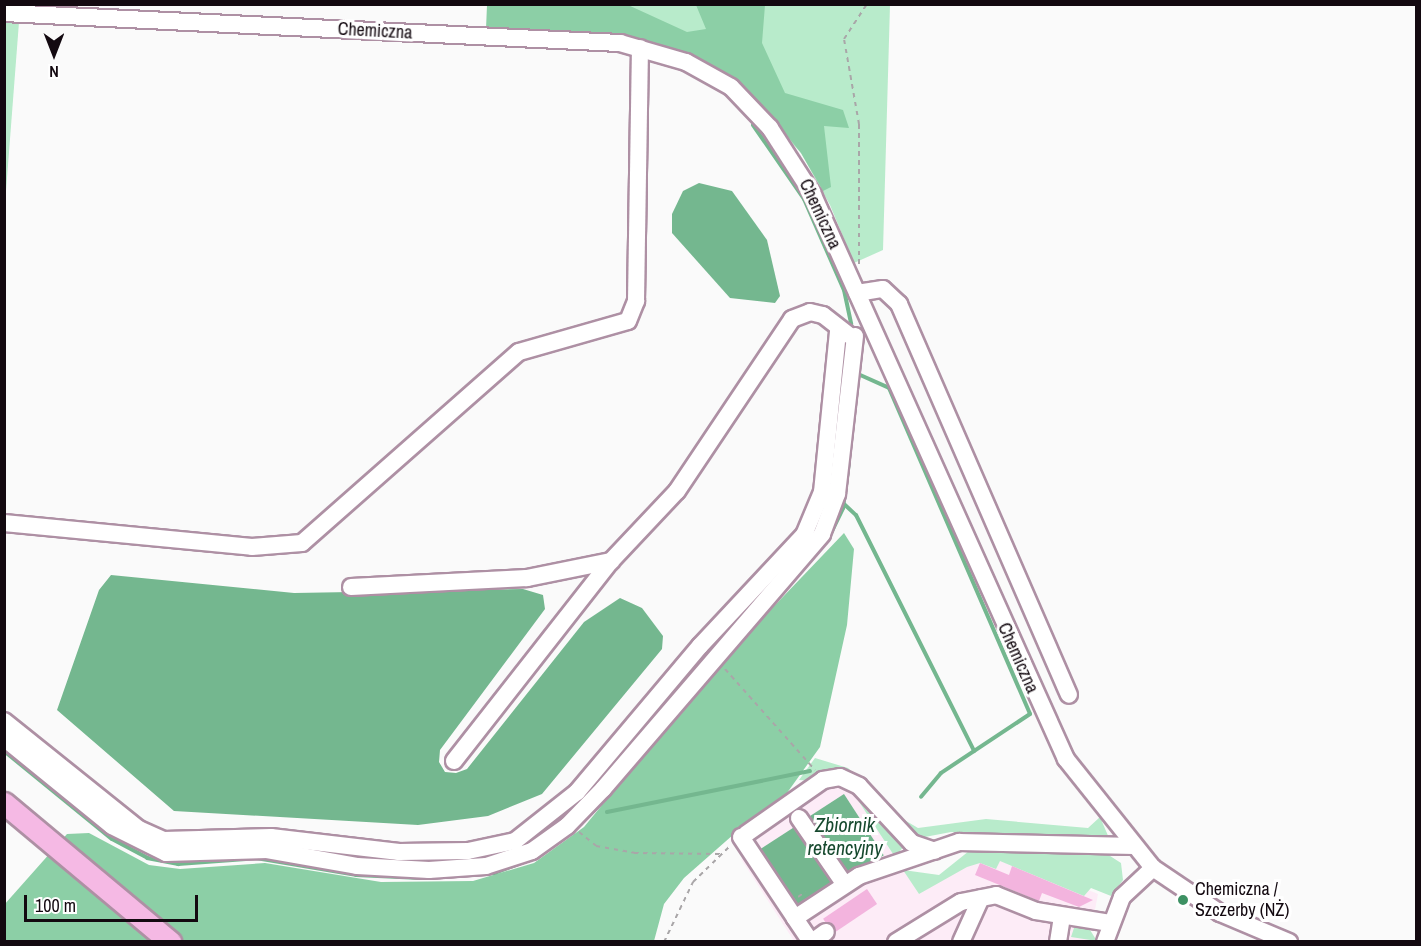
<!DOCTYPE html>
<meta charset="utf-8">
<style>
body{margin:0}
#map{position:relative;width:1421px;height:946px;overflow:hidden;background:#fafafa;font-family:"Archivo Narrow",sans-serif}
div>[style]{position:absolute}
.built>*{inset:0;background:#fdecf7}
.green>*{inset:0;background:#b8ebcb}
.forest>*{inset:0;background:#8ccfa6}
.water>*{inset:0;background:#74b78f;transform-origin:0 0}
.stream>*{height:4px;margin:-2px;padding:0 2px;transform-origin:2px;border-radius:2px;background:#74b78f}
.building>*{inset:0;background:#f3b4de;transform-origin:0 0}
.path>*{height:2px;margin-top:-1px;transform-origin:0;background:repeating-linear-gradient(90deg,#a9a6a8 0 4.5px,transparent 0 9px)}
.roads{filter:drop-shadow(2px 0 #ae90a4) drop-shadow(-2px 0 #ae90a4) drop-shadow(0 2px #ae90a4) drop-shadow(0 -2px #ae90a4)}
.minor>*{height:16px;margin:-8px;padding:0 8px;transform-origin:8px;border-radius:8px;background:#fff}
.major>*{height:21px;margin:-10.5px;padding:0 10.5px;transform-origin:10.5px;border-radius:10.5px;background:#f5b9e4}
.dots>*{width:16px;height:16px;translate:-50% -50%;box-sizing:border-box;border:3px solid #fff;border-radius:50%}
span{translate:-50% -50%;white-space:nowrap;text-align:center;line-height:1.15;-webkit-text-stroke:6px #fff;paint-order:stroke}
.street-label{font-size:18px;color:#130910}
.poi-label{font-size:18px;color:#130910}
.left{translate:0 -50%;text-align:left}
.water-label{font-size:20px;color:#16492e;font-style:italic}
.frame{position:absolute;inset:0;border:6px solid #130910;pointer-events:none}
.north{position:absolute;left:24px;top:24px;width:60px;height:60px;-webkit-text-stroke:4px #fff;paint-order:stroke;rotate:180deg;font-size:16px;font-weight:700;line-height:24px;text-align:center;color:#130910}
.north::after{content:'';display:block;margin:auto;width:21px;height:27px;background:#130910;clip-path:polygon(50% 0,100% 100%,50% 72%,0 100%)}
.scale{position:absolute;left:24px;top:895px;width:174px;height:27px;box-sizing:border-box;border:3px solid #130910;border-top:0;padding-left:8px;font-size:18px;line-height:21px;white-space:nowrap;color:#130910;-webkit-text-stroke:4px #fff;paint-order:stroke}
</style>
<div id="map">
<div class="built">
<i style="clip-path:polygon(835px 783px,850px 788px,919px 894px,968px 864px,1011px 858px,1098px 894px,1089px 941px,794px 941px,741px 859px,756px 850px,751px 841px)"></i>
</div>
<div class="green">
<i style="clip-path:polygon(487px 5px,890px 5px,883px 250px,854px 263px,830px 205px,801px 153px,730px 77px,660px 45px)"></i>
<i style="clip-path:polygon(5px 21px,19px 22px,5px 204px)"></i>
<i style="clip-path:polygon(815px 758px,848px 768px,896px 815px,918px 828px,986px 819px,1088px 828px,1100px 817px,1109px 838px,1100px 843px,951px 832px,909px 840px,895px 857px,850px 788px,835px 783px,751px 841px,748px 835px,816px 781px,799px 780px)"></i>
<i style="clip-path:polygon(1001px 845px,1107px 854px,1121px 863px,1123px 880px,1111px 896px,1091px 888px,1084px 896px,1000px 861px,996px 869px,980px 863px,967px 867px,919px 894px,903px 870px,939px 875px,974px 847px)"></i>
<i style="clip-path:polygon(1084px 927px,1090px 930px,1097px 941px,1071px 937px,1074px 928px)"></i>
</div>
<div class="forest">
<i style="clip-path:polygon(487px 5px,628px 5px,687px 32px,706px 29px,696px 5px,765px 5px,762px 43px,785px 93px,843px 110px,849px 128px,824px 126px,831px 187px,823px 191px,801px 153px,763px 106px,730px 77px,695px 58px,626px 38px,486px 29px)"></i>
<i style="clip-path:polygon(844px 533px,854px 549px,847px 625px,820px 747px,774px 811px,742px 827px,684px 878px,664px 904px,654px 941px,5px 941px,4px 905px,67px 834px,89px 833px,149px 865px,180px 869px,265px 863px,381px 882px,473px 881px,534px 863px,584px 827px,714px 669px)"></i>
</div>
<div class="water">
<i style="clip-path:polygon(699px 183px,732px 191px,767px 240px,780px 296px,775px 303px,730px 298px,672px 233px,672px 214px,683px 191px)"></i>
<i style="clip-path:polygon(111px 575px,294px 593px,523px 589px,543px 595px,545px 609px,440px 750px,439px 762px,445px 772px,456px 773px,467px 769px,584px 622px,620px 598px,642px 608px,663px 636px,662px 649px,542px 794px,488px 816px,418px 825px,174px 811px,57px 710px,99px 590px)"></i>
<i style="left:844px;top:794px;width:73px;height:46px;rotate:57deg"></i>
<i style="left:799px;top:824px;width:73px;height:46px;rotate:57deg"></i>
</div>
<div class="stream">
<i style="left:753px;top:125px;width:90px;rotate:55.4deg"></i>
<i style="left:804px;top:199px;width:99px;rotate:66.3deg"></i>
<i style="left:844px;top:290px;width:35px;rotate:78deg"></i>
<i style="left:858px;top:374px;width:34px;rotate:24deg"></i>
<i style="left:889px;top:388px;width:355px;rotate:66.6deg"></i>
<i style="left:1030px;top:714px;width:107px;rotate:146.5deg"></i>
<i style="left:941px;top:773px;width:31px;rotate:130deg"></i>
<i style="left:844px;top:504px;width:16px;rotate:43deg"></i>
<i style="left:856px;top:515px;width:264px;rotate:63.4deg"></i>
<i style="left:830px;top:535px;width:30px;rotate:-64deg"></i>
<i style="left:843px;top:508px;width:46px;rotate:-82.6deg"></i>
<i style="left:778px;top:597px;width:38px;rotate:-48deg"></i>
<i style="left:4px;top:751px;width:139px;rotate:39.2deg"></i>
<i style="left:112px;top:839px;width:40px;rotate:28deg"></i>
<i style="left:147px;top:858px;width:32px;rotate:11deg"></i>
<i style="left:178px;top:864px;width:68px;rotate:-4.2deg"></i>
<i style="left:607px;top:812px;width:207px;rotate:-11.4deg"></i>
<i style="left:573px;top:831px;width:40px;rotate:-45deg"></i>
<i style="left:256px;top:858px;width:101px;rotate:9.6deg"></i>
<i style="left:356px;top:875px;width:65px;rotate:2.6deg"></i>
<i style="left:438px;top:877px;width:56px;rotate:-4.1deg"></i>
<i style="left:494px;top:873px;width:44px;rotate:-20.1deg"></i>
</div>
<div class="building">
<i style="clip-path:polygon(980px 863px,1009px 875px,1012px 866px,1093px 900px,1079px 907px,1042px 893px,1039px 901px,975px 875px)"></i>
<i style="left:867px;top:889px;width:18px;height:53px;rotate:56deg"></i>
</div>
<div class="path">
<i style="left:859px;top:264px;width:140px;rotate:-90deg"></i>
<i style="left:859px;top:124px;width:86px;rotate:-100deg"></i>
<i style="left:844px;top:39px;width:42px;rotate:-56.7deg"></i>
<i style="left:725px;top:669px;width:135px;rotate:48.3deg"></i>
<i style="left:579px;top:832px;width:22px;rotate:39deg"></i>
<i style="left:596px;top:846px;width:39px;rotate:10deg"></i>
<i style="left:634px;top:853px;width:86px;rotate:0.7deg"></i>
<i style="left:798px;top:897px;width:9px;rotate:-36deg"></i>
<i style="left:664px;top:942px;width:67px;rotate:-64.2deg"></i>
<i style="left:693px;top:882px;width:52px;rotate:-44.2deg"></i>
</div>
<div class="roads">
<div class="minor">
<i style="left:4px;top:13px;width:617px;rotate:2.79deg"></i>
<i style="left:620px;top:43px;width:69px;rotate:16.1deg"></i>
<i style="left:686px;top:62px;width:51px;rotate:29.1deg"></i>
<i style="left:731px;top:87px;width:57px;rotate:46.4deg"></i>
<i style="left:770px;top:128px;width:80px;rotate:57.3deg"></i>
<i style="left:813px;top:195px;width:618px;rotate:65.84deg"></i>
<i style="left:1066px;top:759px;width:139px;rotate:51.4deg"></i>
<i style="left:1153px;top:868px;width:81px;rotate:33.9deg"></i>
<i style="left:1220px;top:913px;width:75px;rotate:22.8deg"></i>
<i style="left:857px;top:293px;width:26px;rotate:-9deg"></i>
<i style="left:883px;top:289px;width:22px;rotate:43deg"></i>
<i style="left:899px;top:304px;width:426px;rotate:66.5deg"></i>
<i style="left:4px;top:523px;width:249px;rotate:5.5deg"></i>
<i style="left:252px;top:547px;width:50px;rotate:-4.6deg"></i>
<i style="left:302px;top:543px;width:289px;rotate:-41.4deg"></i>
<i style="left:519px;top:352px;width:113px;rotate:-15.9deg"></i>
<i style="left:628px;top:321px;width:22px;rotate:-68deg"></i>
<i style="left:636px;top:301px;width:253px;rotate:-89.1deg"></i>
<i style="left:351px;top:587px;width:176px;rotate:-2.9deg"></i>
<i style="left:527px;top:578px;width:86px;rotate:-11.4deg"></i>
<i style="left:4px;top:721px;width:173px;rotate:38.7deg"></i>
<i style="left:139px;top:829px;width:27px;rotate:24deg"></i>
<i style="left:164px;top:840px;width:107px;rotate:-1.6deg"></i>
<i style="left:271px;top:837px;width:129px;rotate:6.7deg"></i>
<i style="left:399px;top:852px;width:69px;rotate:-0.8deg"></i>
<i style="left:468px;top:851px;width:48px;rotate:-12deg"></i>
<i style="left:515px;top:841px;width:79px;rotate:-38.3deg"></i>
<i style="left:577px;top:792px;width:191px;rotate:-49.9deg"></i>
<i style="left:700px;top:646px;width:152px;rotate:-46.9deg"></i>
<i style="left:804px;top:535px;width:47px;rotate:-67.3deg"></i>
<i style="left:822px;top:492px;width:162px;rotate:-84.3deg"></i>
<i style="left:4px;top:738px;width:139px;rotate:39.2deg"></i>
<i style="left:112px;top:826px;width:60px;rotate:26.6deg"></i>
<i style="left:166px;top:853px;width:101px;rotate:-1.7deg"></i>
<i style="left:267px;top:850px;width:91px;rotate:10.1deg"></i>
<i style="left:357px;top:866px;width:72px;rotate:3.2deg"></i>
<i style="left:429px;top:870px;width:57px;rotate:-4deg"></i>
<i style="left:486px;top:866px;width:48px;rotate:-18.1deg"></i>
<i style="left:532px;top:851px;width:43px;rotate:-35.5deg"></i>
<i style="left:567px;top:826px;width:52px;rotate:-45.8deg"></i>
<i style="left:603px;top:789px;width:336px;rotate:-49.3deg"></i>
<i style="left:822px;top:534px;width:43px;rotate:-69.4deg"></i>
<i style="left:837px;top:494px;width:159px;rotate:-83.5deg"></i>
<i style="left:454px;top:761px;width:254px;rotate:-51.9deg"></i>
<i style="left:611px;top:561px;width:96px;rotate:-46.7deg"></i>
<i style="left:677px;top:491px;width:207px;rotate:-56.2deg"></i>
<i style="left:792px;top:319px;width:19px;rotate:-21deg"></i>
<i style="left:810px;top:312px;width:13px;rotate:13deg"></i>
<i style="left:823px;top:315px;width:33px;rotate:38deg"></i>
<i style="left:799px;top:818px;width:81px;rotate:55.5deg"></i>
<i style="left:746px;top:834px;width:94px;rotate:-35deg"></i>
<i style="left:823px;top:780px;width:17px;rotate:-10deg"></i>
<i style="left:840px;top:777px;width:21px;rotate:25deg"></i>
<i style="left:859px;top:786px;width:78px;rotate:47.1deg"></i>
<i style="left:912px;top:843px;width:24px;rotate:19deg"></i>
<i style="left:741px;top:837px;width:97px;rotate:56.3deg"></i>
<i style="left:811px;top:942px;width:29px;rotate:-124deg"></i>
<i style="left:795px;top:918px;width:77px;rotate:-33.3deg"></i>
<i style="left:859px;top:876px;width:106px;rotate:-18.8deg"></i>
<i style="left:959px;top:842px;width:175px;rotate:1.3deg"></i>
<i style="left:812px;top:942px;width:17px;rotate:-36deg"></i>
<i style="left:896px;top:942px;width:76px;rotate:-31.6deg"></i>
<i style="left:961px;top:902px;width:36px;rotate:-11deg"></i>
<i style="left:996px;top:895px;width:43px;rotate:21.8deg"></i>
<i style="left:1036px;top:911px;width:75px;rotate:9.2deg"></i>
<i style="left:961px;top:942px;width:48px;rotate:-65.6deg"></i>
<i style="left:1058px;top:942px;width:26px;rotate:-81deg"></i>
<i style="left:1105px;top:942px;width:48px;rotate:-69.3deg"></i>
<i style="left:1122px;top:897px;width:42px;rotate:-43.1deg"></i>
</div>
<div class="major">
<i style="left:4px;top:803px;width:217px;rotate:39.9deg"></i>
</div>
</div>
<div class="dots">
<i style="left:1183px;top:900px;background:#3d9163"></i>
</div>
<div class="street-label">
<span style="left:375px;top:31px;rotate:3deg">Chemiczna</span>
<span style="left:820px;top:214px;rotate:65deg">Chemiczna</span>
<span style="left:1018px;top:658px;rotate:66deg">Chemiczna</span>
</div>
<div class="poi-label">
<span class="left" style="left:1195px;top:900px">Chemiczna /<br>Szczerby (NŻ)</span>
</div>
<div class="water-label">
<span style="left:845px;top:836px">Zbiornik<br>retencyjny</span>
</div>
<div class="frame"></div>
<div class="north">N</div>
<div class="scale">100 m</div>
</div>
